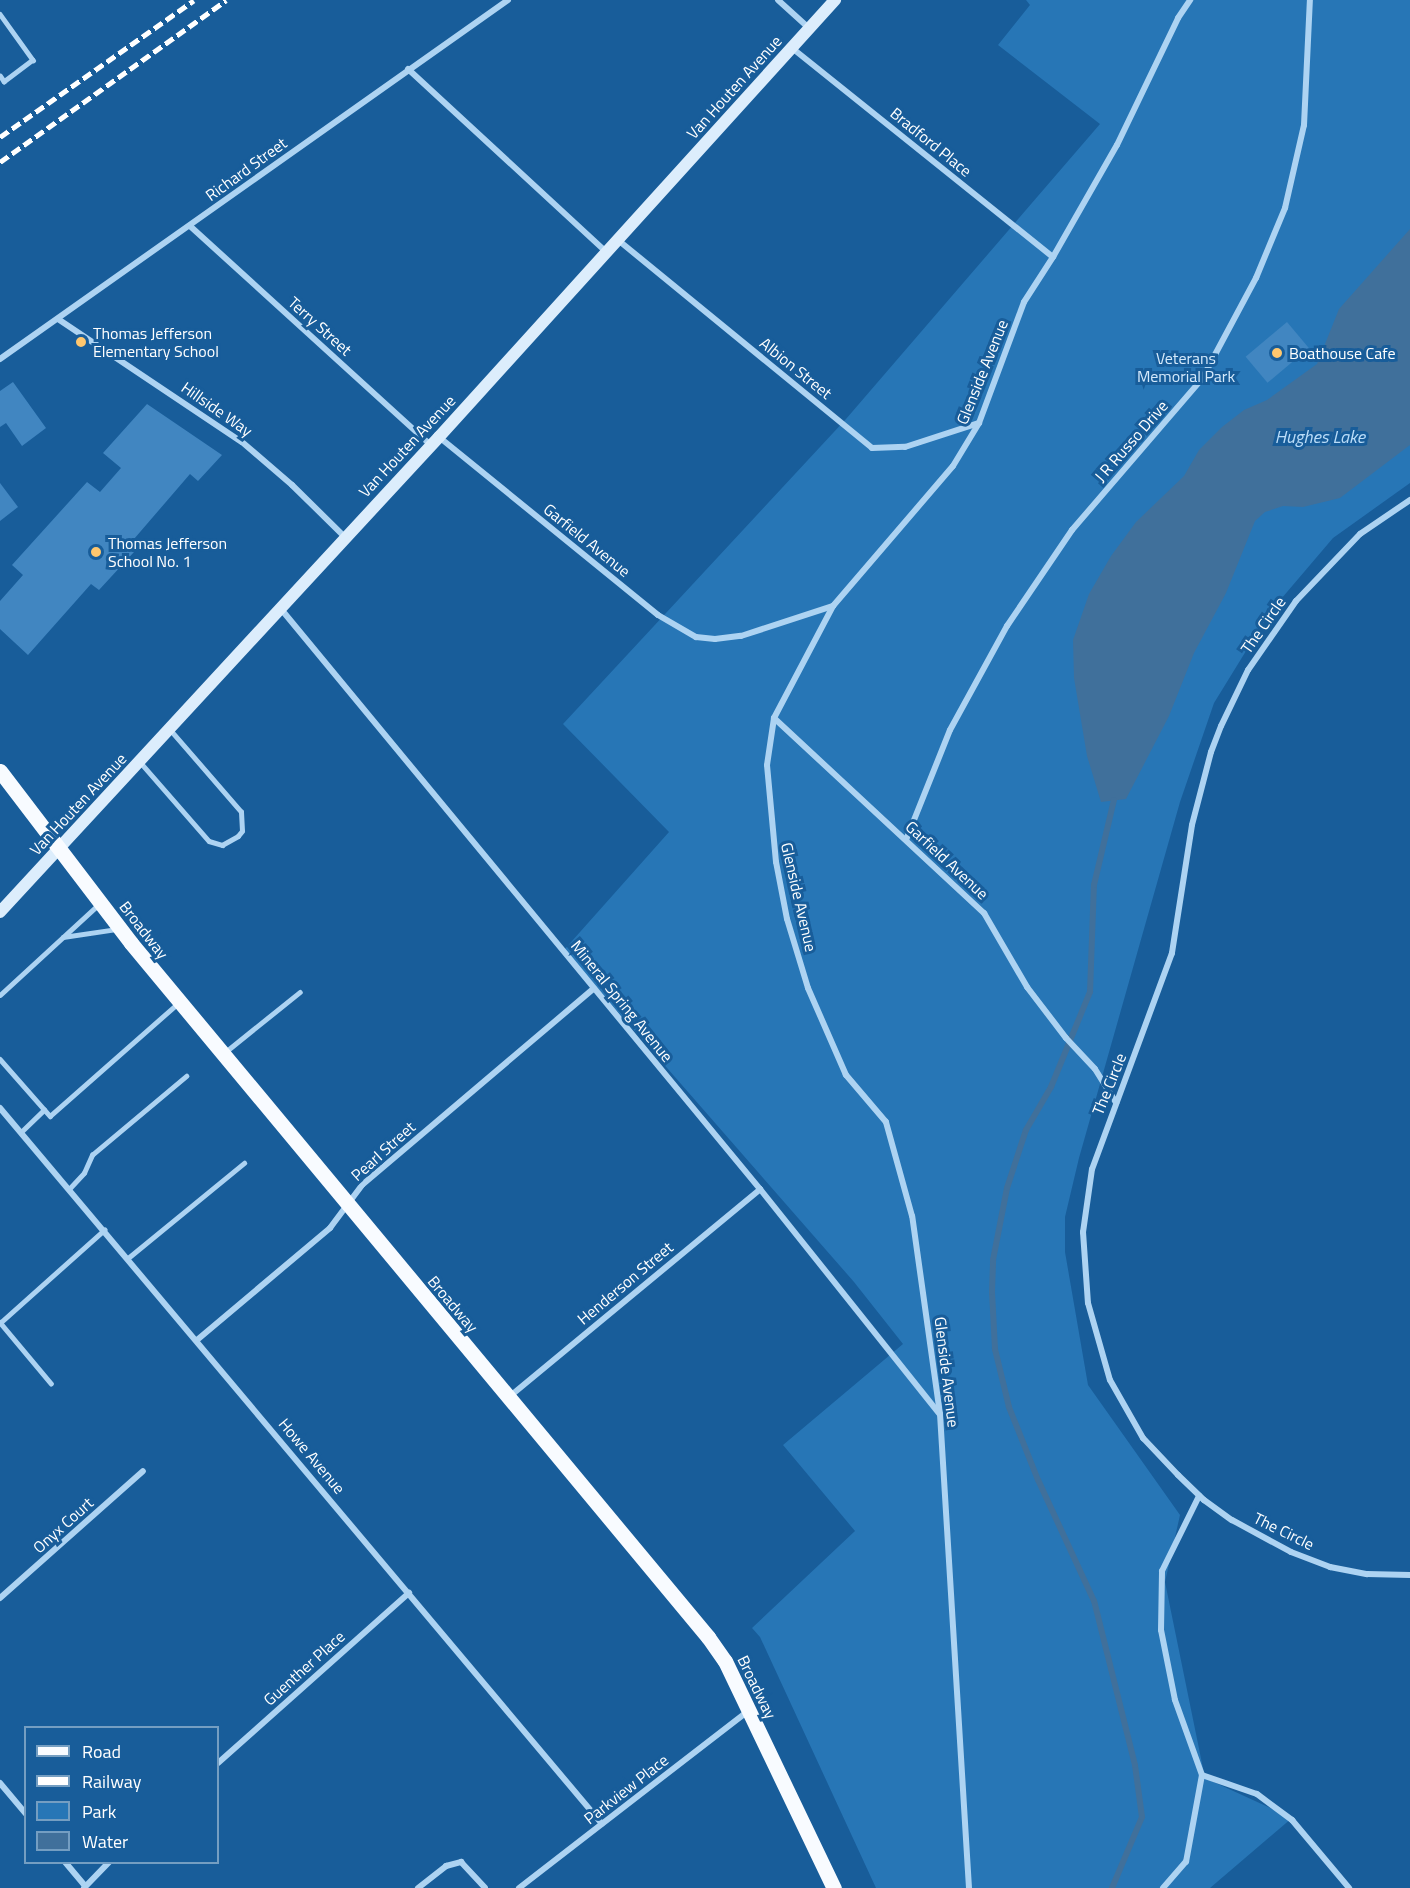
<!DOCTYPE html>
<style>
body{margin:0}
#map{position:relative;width:1410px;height:1888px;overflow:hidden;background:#185d9a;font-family:"Titillium Web",sans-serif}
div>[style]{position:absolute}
.green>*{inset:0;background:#2776b6}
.water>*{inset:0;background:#40709b}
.stream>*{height:6px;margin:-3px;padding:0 3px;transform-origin:3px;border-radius:3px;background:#40709b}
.building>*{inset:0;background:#4186c1;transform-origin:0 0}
.lane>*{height:4.5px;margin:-2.25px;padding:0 2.25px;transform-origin:2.25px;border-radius:2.25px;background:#add3f2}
.street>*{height:6px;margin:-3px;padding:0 3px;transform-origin:3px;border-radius:3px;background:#add3f2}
.secondary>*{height:12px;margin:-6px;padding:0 6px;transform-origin:6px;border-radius:6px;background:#dcedfc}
.primary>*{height:15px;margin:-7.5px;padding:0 7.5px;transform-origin:7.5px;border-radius:7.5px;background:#f8fbff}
.rail>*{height:4.5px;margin-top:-2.25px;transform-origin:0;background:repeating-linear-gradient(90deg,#fff 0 10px,transparent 0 14.5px)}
.dots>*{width:16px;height:16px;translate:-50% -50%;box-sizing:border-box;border:3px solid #185d9a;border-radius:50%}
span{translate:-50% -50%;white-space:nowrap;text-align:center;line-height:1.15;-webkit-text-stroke:6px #185d9a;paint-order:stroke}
.street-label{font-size:16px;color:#fff}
.poi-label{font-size:16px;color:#fff}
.left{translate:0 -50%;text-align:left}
.park-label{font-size:16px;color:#d5eafc}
.water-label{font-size:18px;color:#badcf8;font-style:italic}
.legend{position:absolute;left:24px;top:1726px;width:195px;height:138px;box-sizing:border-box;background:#185d9a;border:2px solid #749ec2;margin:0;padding:8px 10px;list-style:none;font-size:18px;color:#fff}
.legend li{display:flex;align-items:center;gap:12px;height:30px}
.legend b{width:30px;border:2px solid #749ec2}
</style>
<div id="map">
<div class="green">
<i style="clip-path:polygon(1026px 0,1410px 0,1410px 483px,1333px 538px,1270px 612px,1214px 703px,1180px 802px,1079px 1158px,1065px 1217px,1065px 1252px,1088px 1385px,1180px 1515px,1165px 1582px,1205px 1778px,1292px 1818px,1210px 1888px,876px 1888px,760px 1637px,752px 1628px,855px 1531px,783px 1445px,903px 1344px,854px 1282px,564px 950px,669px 832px,563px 724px,846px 419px,1100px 124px,998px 45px,1030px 5px)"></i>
</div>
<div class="water">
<i style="clip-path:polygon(1410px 229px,1410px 445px,1340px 498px,1303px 507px,1283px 506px,1265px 512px,1255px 521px,1226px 593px,1194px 653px,1169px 716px,1126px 799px,1101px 802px,1087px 756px,1074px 678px,1073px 640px,1089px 594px,1111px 556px,1136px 522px,1184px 476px,1199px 450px,1222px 427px,1244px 410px,1267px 400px,1317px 364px,1339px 309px)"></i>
</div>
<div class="stream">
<i style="left:1112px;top:1888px;width:77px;rotate:-67.1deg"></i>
<i style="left:1142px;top:1817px;width:52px;rotate:-97.7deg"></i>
<i style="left:1135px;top:1765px;width:169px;rotate:-104deg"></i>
<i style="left:1094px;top:1601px;width:133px;rotate:-114.8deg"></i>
<i style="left:1038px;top:1480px;width:79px;rotate:-111.7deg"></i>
<i style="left:1009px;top:1407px;width:60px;rotate:-103.6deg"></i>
<i style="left:995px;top:1349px;width:57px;rotate:-93deg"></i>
<i style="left:992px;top:1292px;width:32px;rotate:-88deg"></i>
<i style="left:993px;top:1260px;width:73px;rotate:-79deg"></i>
<i style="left:1007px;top:1188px;width:61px;rotate:-71.9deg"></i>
<i style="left:1026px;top:1130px;width:50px;rotate:-59.8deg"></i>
<i style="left:1051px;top:1087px;width:103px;rotate:-67.7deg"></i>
<i style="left:1090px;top:992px;width:107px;rotate:-87.9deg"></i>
<i style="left:1094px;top:885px;width:87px;rotate:-76.8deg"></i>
</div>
<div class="building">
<i style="left:1287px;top:322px;width:34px;height:54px;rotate:50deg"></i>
<i style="clip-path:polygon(13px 382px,46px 428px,22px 446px,6px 423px,0 427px,0 391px)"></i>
<i style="clip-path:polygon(147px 404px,222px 455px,198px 481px,190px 474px,128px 546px,134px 552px,99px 590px,91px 584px,28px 655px,0 629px,0 601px,23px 575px,12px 565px,87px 482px,100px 492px,121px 468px,103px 453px)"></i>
<i style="clip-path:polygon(0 483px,18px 507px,0 521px)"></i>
</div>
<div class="lane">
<i style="left:0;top:14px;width:57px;rotate:54.3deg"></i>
<i style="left:33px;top:60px;width:36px;rotate:143deg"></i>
<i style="left:4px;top:82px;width:7px;rotate:-124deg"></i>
<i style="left:141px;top:763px;width:103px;rotate:48.9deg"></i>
<i style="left:209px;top:841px;width:14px;rotate:17deg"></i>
<i style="left:222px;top:845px;width:18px;rotate:-29deg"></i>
<i style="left:238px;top:836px;width:6px;rotate:-51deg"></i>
<i style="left:242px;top:831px;width:19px;rotate:-93deg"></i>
<i style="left:241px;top:812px;width:110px;rotate:-130.9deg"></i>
<i style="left:63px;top:937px;width:55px;rotate:-8.4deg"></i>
<i style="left:0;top:995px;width:133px;rotate:-42.6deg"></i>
<i style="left:224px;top:1053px;width:97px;rotate:-38.8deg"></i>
<i style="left:0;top:1059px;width:76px;rotate:48.7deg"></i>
<i style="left:50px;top:1116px;width:171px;rotate:-41.4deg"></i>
<i style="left:21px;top:1132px;width:32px;rotate:-44deg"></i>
<i style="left:69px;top:1189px;width:22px;rotate:-47deg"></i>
<i style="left:84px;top:1173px;width:20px;rotate:-66deg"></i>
<i style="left:92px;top:1155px;width:123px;rotate:-40deg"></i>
<i style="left:128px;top:1258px;width:150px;rotate:-39.3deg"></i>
<i style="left:51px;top:1384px;width:80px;rotate:-129.9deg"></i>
<i style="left:0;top:1323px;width:140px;rotate:-41.8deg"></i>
</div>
<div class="street">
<i style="left:778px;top:0;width:42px;rotate:42.1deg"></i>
<i style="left:792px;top:48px;width:334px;rotate:38.7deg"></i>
<i style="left:408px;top:69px;width:270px;rotate:42.7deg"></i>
<i style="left:190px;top:226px;width:326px;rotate:42.3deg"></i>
<i style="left:618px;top:240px;width:328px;rotate:39.3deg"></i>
<i style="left:872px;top:448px;width:33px;rotate:-2deg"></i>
<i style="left:905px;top:447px;width:78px;rotate:-18deg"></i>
<i style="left:58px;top:319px;width:221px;rotate:33.8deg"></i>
<i style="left:242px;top:442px;width:66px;rotate:40.7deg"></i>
<i style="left:292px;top:485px;width:76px;rotate:44.5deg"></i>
<i style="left:0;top:359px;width:622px;rotate:-35.25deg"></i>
<i style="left:439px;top:437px;width:282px;rotate:39.1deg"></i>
<i style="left:658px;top:615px;width:44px;rotate:30.1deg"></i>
<i style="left:696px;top:637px;width:19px;rotate:6deg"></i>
<i style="left:715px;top:639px;width:26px;rotate:-7deg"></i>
<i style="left:741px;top:636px;width:97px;rotate:-18.1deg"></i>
<i style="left:1410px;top:500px;width:60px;rotate:145.8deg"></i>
<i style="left:1360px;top:534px;width:93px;rotate:133.7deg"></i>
<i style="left:1296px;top:601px;width:84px;rotate:124.8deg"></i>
<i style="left:1248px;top:670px;width:62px;rotate:115.7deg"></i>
<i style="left:1221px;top:726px;width:28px;rotate:111deg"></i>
<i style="left:1211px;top:752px;width:75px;rotate:104.6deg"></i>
<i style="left:1192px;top:825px;width:130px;rotate:98.9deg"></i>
<i style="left:1172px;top:953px;width:230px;rotate:110.3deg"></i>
<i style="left:1092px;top:1169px;width:64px;rotate:98.1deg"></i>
<i style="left:1083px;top:1232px;width:71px;rotate:86deg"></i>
<i style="left:1088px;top:1303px;width:80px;rotate:74.1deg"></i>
<i style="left:1110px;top:1380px;width:67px;rotate:60.4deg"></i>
<i style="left:1143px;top:1438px;width:51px;rotate:46.6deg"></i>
<i style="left:1178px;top:1475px;width:36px;rotate:44deg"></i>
<i style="left:1204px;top:1500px;width:34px;rotate:36deg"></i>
<i style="left:1232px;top:1520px;width:67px;rotate:28.5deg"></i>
<i style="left:1291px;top:1552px;width:42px;rotate:21deg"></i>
<i style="left:1330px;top:1567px;width:38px;rotate:11deg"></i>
<i style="left:1367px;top:1574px;width:43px;rotate:1.3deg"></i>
<i style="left:281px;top:609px;width:752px;rotate:50.45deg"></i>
<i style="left:760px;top:1189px;width:287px;rotate:51.4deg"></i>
<i style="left:774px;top:718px;width:287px;rotate:42.9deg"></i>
<i style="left:984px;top:913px;width:86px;rotate:59.8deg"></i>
<i style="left:1027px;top:987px;width:64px;rotate:52.6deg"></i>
<i style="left:1066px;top:1038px;width:42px;rotate:46.9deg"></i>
<i style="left:1095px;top:1069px;width:40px;rotate:58deg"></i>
<i style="left:906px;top:840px;width:118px;rotate:-68.2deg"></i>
<i style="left:950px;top:730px;width:119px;rotate:-61.3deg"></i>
<i style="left:1007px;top:626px;width:116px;rotate:-55.9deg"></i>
<i style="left:1072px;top:530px;width:199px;rotate:-49.3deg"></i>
<i style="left:1202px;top:379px;width:115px;rotate:-61.9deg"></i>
<i style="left:1256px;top:278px;width:76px;rotate:-67.5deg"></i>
<i style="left:1285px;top:208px;width:85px;rotate:-77.1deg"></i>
<i style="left:1304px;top:125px;width:125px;rotate:-87.3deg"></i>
<i style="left:0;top:1108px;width:935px;rotate:49.94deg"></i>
<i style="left:197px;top:1340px;width:174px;rotate:-40.1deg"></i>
<i style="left:330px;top:1228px;width:54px;rotate:-53.3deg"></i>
<i style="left:362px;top:1185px;width:304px;rotate:-40.3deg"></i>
<i style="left:509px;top:1397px;width:326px;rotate:-39.6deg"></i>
<i style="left:0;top:1598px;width:191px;rotate:-41.6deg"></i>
<i style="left:218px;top:1763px;width:256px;rotate:-41.7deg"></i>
<i style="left:1202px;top:1775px;width:58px;rotate:19.1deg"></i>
<i style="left:1257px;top:1794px;width:44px;rotate:36.6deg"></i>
<i style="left:1292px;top:1820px;width:89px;rotate:50deg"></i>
<i style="left:0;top:1783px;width:40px;rotate:50deg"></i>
<i style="left:65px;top:1862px;width:31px;rotate:50deg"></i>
<i style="left:84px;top:1888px;width:36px;rotate:-46deg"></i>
<i style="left:418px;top:1888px;width:36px;rotate:-38deg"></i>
<i style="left:446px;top:1866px;width:16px;rotate:-15deg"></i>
<i style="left:461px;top:1862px;width:35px;rotate:47deg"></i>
<i style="left:519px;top:1888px;width:289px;rotate:-37.7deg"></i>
<i style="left:969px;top:1888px;width:475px;rotate:-93.5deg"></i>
<i style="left:940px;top:1414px;width:200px;rotate:-98deg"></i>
<i style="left:912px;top:1216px;width:98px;rotate:-105.5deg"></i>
<i style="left:886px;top:1122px;width:62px;rotate:-130.4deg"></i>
<i style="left:846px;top:1075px;width:95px;rotate:-113.6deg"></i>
<i style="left:808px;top:988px;width:72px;rotate:-106.9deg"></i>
<i style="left:787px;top:919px;width:58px;rotate:-100.9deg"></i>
<i style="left:776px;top:862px;width:97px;rotate:-95.3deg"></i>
<i style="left:767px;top:765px;width:48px;rotate:-81.5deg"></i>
<i style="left:774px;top:718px;width:127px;rotate:-62.2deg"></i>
<i style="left:833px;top:606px;width:184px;rotate:-49.4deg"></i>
<i style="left:953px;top:466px;width:50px;rotate:-58.8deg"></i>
<i style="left:979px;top:423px;width:129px;rotate:-69.6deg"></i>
<i style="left:1024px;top:302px;width:54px;rotate:-57.2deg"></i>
<i style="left:1053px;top:257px;width:129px;rotate:-60.3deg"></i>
<i style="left:1117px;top:145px;width:141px;rotate:-64.3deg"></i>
<i style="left:1178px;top:18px;width:22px;rotate:-56deg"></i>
<i style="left:1163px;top:1888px;width:35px;rotate:-49deg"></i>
<i style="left:1186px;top:1862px;width:88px;rotate:-79.6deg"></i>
<i style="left:1202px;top:1775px;width:80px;rotate:-109.8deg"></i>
<i style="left:1175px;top:1700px;width:71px;rotate:-101.3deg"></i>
<i style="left:1161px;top:1630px;width:59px;rotate:-89deg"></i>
<i style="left:1162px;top:1571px;width:84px;rotate:-63.7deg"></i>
</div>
<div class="secondary">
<i style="left:0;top:912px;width:647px;rotate:-47.26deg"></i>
<i style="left:439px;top:437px;width:590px;rotate:-47.82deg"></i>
</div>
<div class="primary">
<i style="left:0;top:771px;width:216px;rotate:52.7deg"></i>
<i style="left:131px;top:943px;width:903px;rotate:50.26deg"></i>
<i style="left:708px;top:1637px;width:29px;rotate:55deg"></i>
<i style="left:725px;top:1661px;width:252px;rotate:64.4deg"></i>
</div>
<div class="rail">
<i style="left:0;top:137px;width:237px;rotate:-35.2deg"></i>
<i style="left:0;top:162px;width:278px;rotate:-35.6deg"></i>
</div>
<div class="dots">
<i style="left:81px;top:342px;background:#ffc76e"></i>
<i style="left:1277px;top:353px;background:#ffc76e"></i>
<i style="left:96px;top:552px;background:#ffc76e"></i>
</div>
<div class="street-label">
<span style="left:734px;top:87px;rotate:-48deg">Van Houten Avenue</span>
<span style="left:931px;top:142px;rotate:39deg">Bradford Place</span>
<span style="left:246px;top:169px;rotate:-36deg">Richard Street</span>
<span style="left:320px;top:326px;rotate:42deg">Terry Street</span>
<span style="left:796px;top:368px;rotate:39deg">Albion Street</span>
<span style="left:982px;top:372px;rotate:-68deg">Glenside Avenue</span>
<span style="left:217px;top:409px;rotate:35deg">Hillside Way</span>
<span style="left:1131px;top:441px;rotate:-49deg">J R Russo Drive</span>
<span style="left:407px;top:446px;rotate:-47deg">Van Houten Avenue</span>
<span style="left:587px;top:540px;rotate:39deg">Garfield Avenue</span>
<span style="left:1263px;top:625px;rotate:-55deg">The Circle</span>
<span style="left:78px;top:804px;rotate:-47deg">Van Houten Avenue</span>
<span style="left:947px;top:860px;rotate:43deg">Garfield Avenue</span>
<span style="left:799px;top:897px;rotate:77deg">Glenside Avenue</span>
<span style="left:144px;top:930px;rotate:52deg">Broadway</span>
<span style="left:622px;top:1001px;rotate:51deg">Mineral Spring Avenue</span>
<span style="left:1109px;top:1084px;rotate:-68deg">The Circle</span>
<span style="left:383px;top:1151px;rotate:-42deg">Pearl Street</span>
<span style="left:625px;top:1283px;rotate:-40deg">Henderson Street</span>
<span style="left:453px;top:1304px;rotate:50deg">Broadway</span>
<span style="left:947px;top:1372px;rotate:83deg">Glenside Avenue</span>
<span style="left:312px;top:1456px;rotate:50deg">Howe Avenue</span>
<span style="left:63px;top:1525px;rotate:-42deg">Onyx Court</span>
<span style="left:1284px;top:1531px;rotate:26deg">The Circle</span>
<span style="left:304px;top:1668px;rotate:-42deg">Guenther Place</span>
<span style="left:757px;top:1687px;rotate:64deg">Broadway</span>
<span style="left:626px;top:1789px;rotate:-38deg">Parkview Place</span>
</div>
<div class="poi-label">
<span class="left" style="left:93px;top:342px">Thomas Jefferson<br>Elementary School</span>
<span class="left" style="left:1289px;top:353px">Boathouse Cafe</span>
<span class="left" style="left:108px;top:552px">Thomas Jefferson<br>School No. 1</span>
</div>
<div class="park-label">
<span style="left:1186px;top:367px">Veterans<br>Memorial Park</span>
</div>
<div class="water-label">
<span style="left:1320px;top:437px">Hughes Lake</span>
</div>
<ul class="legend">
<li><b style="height:8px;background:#f8fbff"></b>Road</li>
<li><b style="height:8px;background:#fff"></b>Railway</li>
<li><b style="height:16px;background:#2776b6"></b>Park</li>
<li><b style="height:16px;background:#40709b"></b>Water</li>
</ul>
</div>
